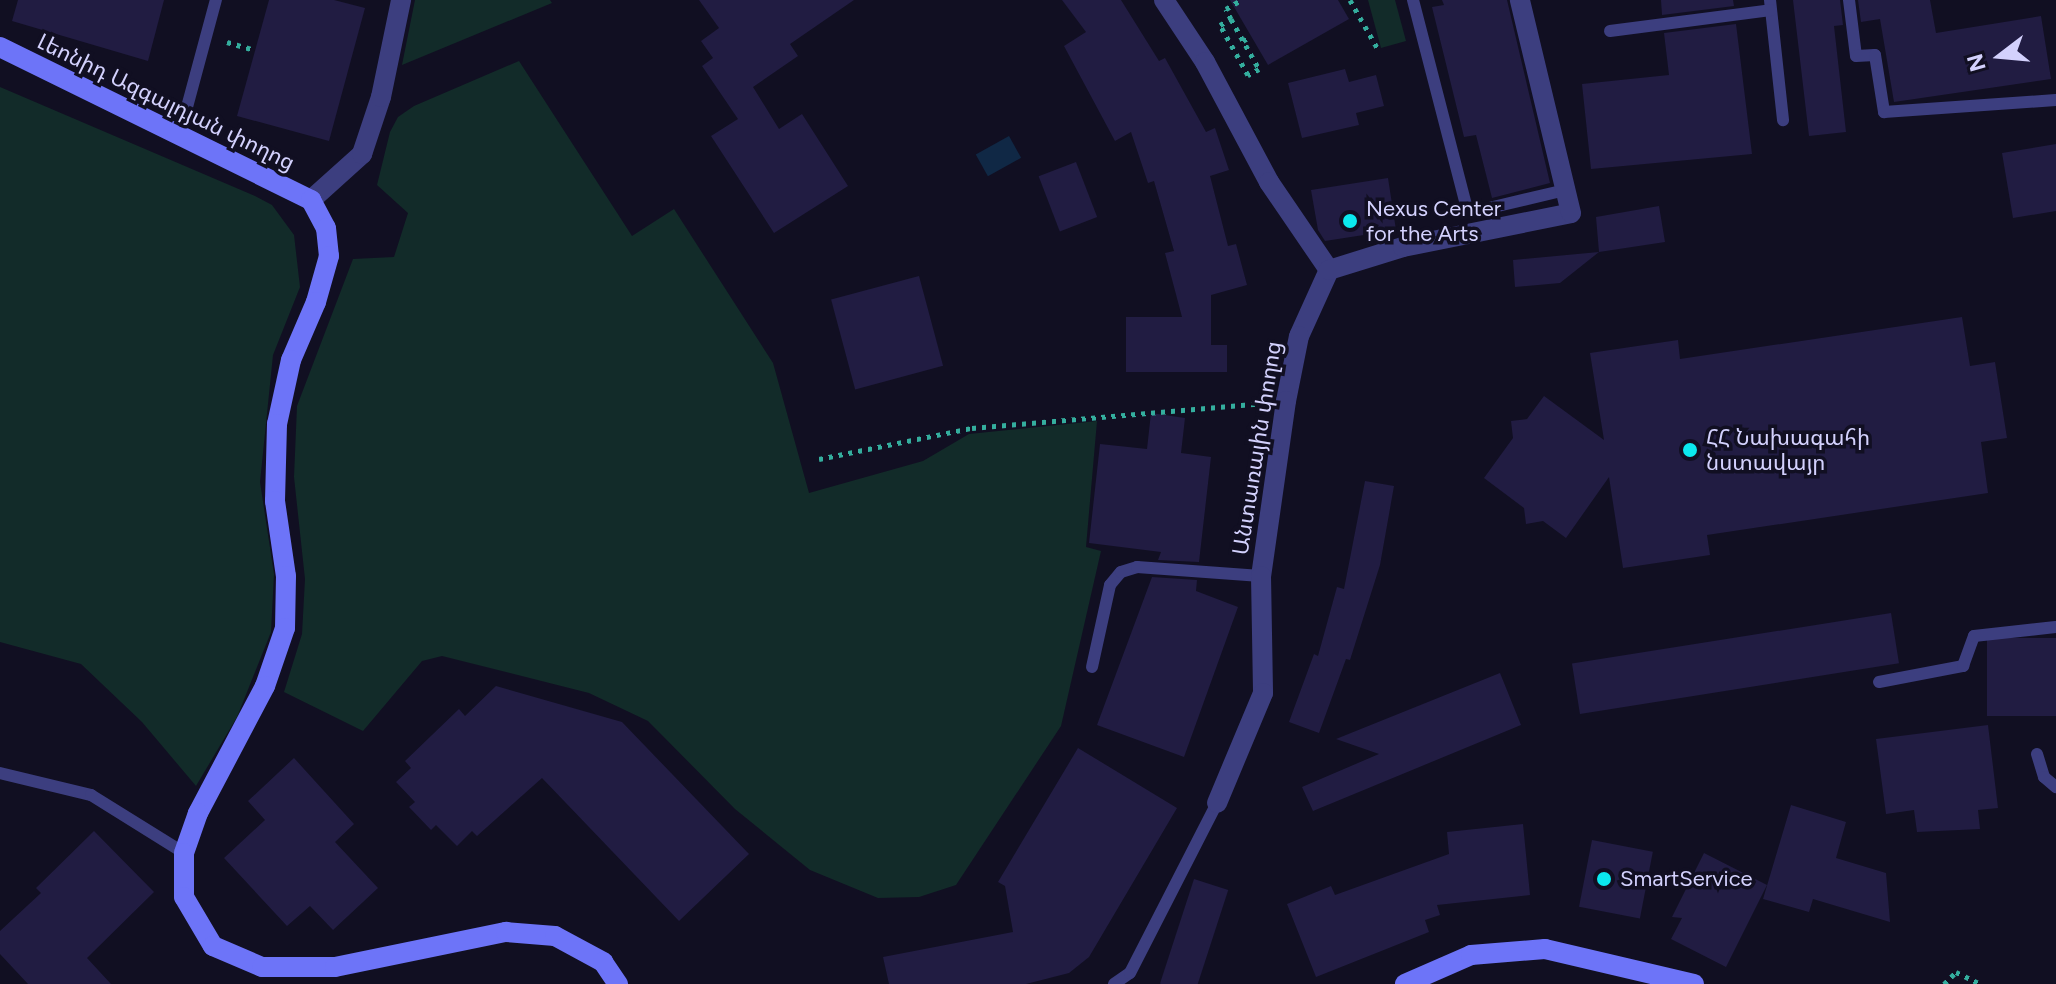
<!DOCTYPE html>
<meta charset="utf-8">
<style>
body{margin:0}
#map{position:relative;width:2056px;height:984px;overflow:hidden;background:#110f22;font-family:Figtree,"Noto Sans Armenian",sans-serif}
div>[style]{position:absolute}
.green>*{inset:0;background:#122b29}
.water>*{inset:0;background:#102845;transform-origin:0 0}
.building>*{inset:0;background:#211c42;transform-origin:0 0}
.path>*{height:5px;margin-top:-2.5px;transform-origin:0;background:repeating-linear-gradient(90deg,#34ae9e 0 4px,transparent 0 10px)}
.lane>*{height:12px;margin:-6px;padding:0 6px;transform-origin:6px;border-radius:6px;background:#3c3e7f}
.street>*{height:20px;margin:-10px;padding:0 10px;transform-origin:10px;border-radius:10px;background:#3c3e7f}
.secondary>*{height:20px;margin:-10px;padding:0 10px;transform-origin:10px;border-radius:10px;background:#6d74f8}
.dots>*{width:22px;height:22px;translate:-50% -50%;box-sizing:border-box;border:4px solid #110f22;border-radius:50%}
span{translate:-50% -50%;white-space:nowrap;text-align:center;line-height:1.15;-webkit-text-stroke:7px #110f22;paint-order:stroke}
.street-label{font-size:22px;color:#d3d1fd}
.poi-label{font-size:22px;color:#d3d1fd}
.left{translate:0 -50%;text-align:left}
.north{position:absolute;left:1960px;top:16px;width:80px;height:80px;-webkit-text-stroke:6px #110f22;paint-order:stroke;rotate:254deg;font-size:22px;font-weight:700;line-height:32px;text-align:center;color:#d3d1fd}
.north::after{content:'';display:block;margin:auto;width:28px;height:36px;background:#d3d1fd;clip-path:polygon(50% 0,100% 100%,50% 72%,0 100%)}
</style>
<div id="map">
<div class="green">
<i style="clip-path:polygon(415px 0,550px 0,552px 3px,402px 65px)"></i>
<i style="clip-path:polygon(1368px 0,1395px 0,1406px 41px,1381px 48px)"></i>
<i style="clip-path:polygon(519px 61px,632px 236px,674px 209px,773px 363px,809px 493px,923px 461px,969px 434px,1097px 421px,1086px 547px,1101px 551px,1061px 726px,956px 885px,919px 897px,878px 898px,810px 870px,735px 809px,648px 721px,589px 693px,442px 656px,422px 661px,363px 731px,284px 692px,302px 634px,305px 579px,294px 477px,297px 406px,353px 259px,394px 257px,408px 213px,377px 185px,390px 132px,398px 117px,414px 106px)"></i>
<i style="clip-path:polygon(0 87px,255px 196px,272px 205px,294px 235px,300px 287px,273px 355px,260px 482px,274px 574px,271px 632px,237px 717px,196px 786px,142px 722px,81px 664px,0 642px)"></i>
</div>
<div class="water">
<i style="left:1009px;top:136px;width:25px;height:38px;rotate:61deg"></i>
</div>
<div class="building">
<i style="clip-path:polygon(18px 0,164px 0,148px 61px,12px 21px)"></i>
<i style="clip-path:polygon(269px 0,334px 0,365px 8px,329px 141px,237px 116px)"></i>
<i style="clip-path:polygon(699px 0,854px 0,790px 44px,798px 56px,753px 87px,779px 129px,802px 114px,848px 186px,774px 233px,711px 136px,738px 119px,702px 66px,713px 58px,701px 41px,719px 28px)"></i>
<i style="clip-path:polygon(1062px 0,1121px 0,1159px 61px,1165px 58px,1206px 132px,1215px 128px,1229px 170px,1210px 176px,1228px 246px,1236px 244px,1247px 285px,1211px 295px,1211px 345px,1227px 345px,1227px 372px,1126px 372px,1126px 317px,1182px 317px,1165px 253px,1174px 251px,1154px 181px,1148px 183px,1131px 132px,1115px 141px,1064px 46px,1086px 32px)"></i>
<i style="clip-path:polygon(1230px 0,1338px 0,1349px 19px,1268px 65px)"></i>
<i style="clip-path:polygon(1442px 0,1507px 0,1550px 183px,1492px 198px,1476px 135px,1464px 137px,1432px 7px,1444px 5px)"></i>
<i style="clip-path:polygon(1661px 0,1733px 0,1734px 6px,1662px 15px)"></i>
<i style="clip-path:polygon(1793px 0,1840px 0,1843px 25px,1834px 26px,1846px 132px,1809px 136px)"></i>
<i style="clip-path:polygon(1858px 0,1930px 0,1936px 33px,2041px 16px,2051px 79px,1894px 102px,1880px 19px,1861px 22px)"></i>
<i style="clip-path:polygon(1736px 24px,1752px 154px,1591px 169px,1582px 84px,1669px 75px,1664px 33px)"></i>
<i style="clip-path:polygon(1345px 69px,1349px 82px,1376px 75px,1384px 106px,1356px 113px,1359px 125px,1302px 138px,1288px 83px)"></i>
<i style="clip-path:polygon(2056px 144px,2056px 211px,2013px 218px,2002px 153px)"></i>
<i style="left:1076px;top:162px;width:59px;height:40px;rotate:69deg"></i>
<i style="clip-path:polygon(1388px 178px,1396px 230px,1325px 241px,1318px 230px,1311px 190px)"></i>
<i style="clip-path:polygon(1659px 206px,1665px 242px,1599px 252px,1560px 283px,1515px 287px,1513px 260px,1599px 252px,1596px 217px)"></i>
<i style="left:919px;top:276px;width:93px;height:91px;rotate:75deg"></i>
<i style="clip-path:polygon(1962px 317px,1970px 366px,1995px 362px,2007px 438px,1981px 442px,1988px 493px,1707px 535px,1710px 555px,1623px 568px,1609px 477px,1566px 538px,1543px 521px,1526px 524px,1524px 508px,1484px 478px,1513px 438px,1511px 421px,1527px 419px,1544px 396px,1604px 440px,1590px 353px,1678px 340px,1680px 359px)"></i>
<i style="clip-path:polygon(1151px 413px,1185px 418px,1181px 453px,1211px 457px,1199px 562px,1158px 560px,1161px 552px,1089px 543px,1100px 444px,1147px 449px)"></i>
<i style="clip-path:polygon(1365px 481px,1394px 486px,1380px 565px,1350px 660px,1346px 659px,1319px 733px,1289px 722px,1314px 654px,1318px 656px,1337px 587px,1344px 589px)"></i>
<i style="clip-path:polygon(1152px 577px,1197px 580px,1196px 591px,1238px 607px,1184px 757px,1097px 725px)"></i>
<i style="left:1891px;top:613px;width:51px;height:323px;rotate:81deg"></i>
<i style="left:2056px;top:638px;width:78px;height:69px;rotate:90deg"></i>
<i style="clip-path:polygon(1500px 673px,1521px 725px,1313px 811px,1302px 787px,1379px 754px,1336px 739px)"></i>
<i style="clip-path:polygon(496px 686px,622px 722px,749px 854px,679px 921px,542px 778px,477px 836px,472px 831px,457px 846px,436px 825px,431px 830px,409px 807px,415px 802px,396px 782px,411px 768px,405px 761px,459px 709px,465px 716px)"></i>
<i style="clip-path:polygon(1988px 725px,1998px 808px,1978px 810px,1980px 829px,1917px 832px,1914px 810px,1886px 814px,1876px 739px)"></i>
<i style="clip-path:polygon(1078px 748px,1177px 808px,1089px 957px,1069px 973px,1026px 984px,889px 984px,883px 957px,1013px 932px,1005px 886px,998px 882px)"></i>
<i style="clip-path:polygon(294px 758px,354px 824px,335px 842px,378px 888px,333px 930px,310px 906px,287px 926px,224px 858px,265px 820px,248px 801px)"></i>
<i style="clip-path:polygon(1791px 805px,1846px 822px,1836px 858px,1886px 873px,1890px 922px,1813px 899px,1809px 912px,1763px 899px)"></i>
<i style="clip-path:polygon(1523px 824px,1530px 895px,1437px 905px,1440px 915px,1425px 920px,1429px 932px,1316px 977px,1287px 904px,1331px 886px,1335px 895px,1449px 854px,1447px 832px)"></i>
<i style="clip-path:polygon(94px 831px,154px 892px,87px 958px,111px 984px,28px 984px,0 954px,0 931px,41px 893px,36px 888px)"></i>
<i style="left:1592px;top:840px;width:62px;height:68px;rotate:11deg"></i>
<i style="clip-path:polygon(1704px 853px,1767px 885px,1726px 967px,1671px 939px,1682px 918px,1672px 917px)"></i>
<i style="left:1194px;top:879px;width:36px;height:110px;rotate:18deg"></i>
</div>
<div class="path">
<i style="left:1350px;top:0;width:56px;rotate:60.3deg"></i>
<i style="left:1231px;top:19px;width:57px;rotate:60.8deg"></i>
<i style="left:1259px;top:69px;width:13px;rotate:151deg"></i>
<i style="left:1248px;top:75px;width:57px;rotate:-119.2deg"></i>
<i style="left:1220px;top:25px;width:13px;rotate:-29deg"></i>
<i style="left:1231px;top:19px;width:11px;rotate:-117deg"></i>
<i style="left:1226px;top:9px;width:17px;rotate:-31deg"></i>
<i style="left:1243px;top:41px;width:9px;rotate:-32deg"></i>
<i style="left:227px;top:42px;width:29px;rotate:16deg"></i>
<i style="left:819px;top:459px;width:156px;rotate:-11.5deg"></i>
<i style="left:972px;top:428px;width:291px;rotate:-4.9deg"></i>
<i style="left:1944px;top:984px;width:17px;rotate:-45deg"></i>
<i style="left:1956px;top:972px;width:28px;rotate:26deg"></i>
</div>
<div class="lane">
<i style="left:1413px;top:0;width:220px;rotate:75.5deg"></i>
<i style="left:1468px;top:213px;width:100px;rotate:-13.3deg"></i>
<i style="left:1770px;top:0;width:121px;rotate:83.8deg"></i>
<i style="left:1849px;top:0;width:56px;rotate:82.9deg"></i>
<i style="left:1856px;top:56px;width:19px;rotate:-3deg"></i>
<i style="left:1875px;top:55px;width:58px;rotate:81deg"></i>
<i style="left:1884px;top:112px;width:172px;rotate:-4deg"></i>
<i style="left:1610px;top:31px;width:162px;rotate:-7.4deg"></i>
<i style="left:180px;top:133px;width:138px;rotate:-74.9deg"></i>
<i style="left:1092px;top:667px;width:84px;rotate:-77.6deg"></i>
<i style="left:1110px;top:585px;width:17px;rotate:-50deg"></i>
<i style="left:1121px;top:572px;width:17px;rotate:-17deg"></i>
<i style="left:1137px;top:567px;width:124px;rotate:4.2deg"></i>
<i style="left:1879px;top:682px;width:86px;rotate:-10.8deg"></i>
<i style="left:1963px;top:666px;width:32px;rotate:-70deg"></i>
<i style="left:1974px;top:636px;width:82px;rotate:-6.3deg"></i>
<i style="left:2037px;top:754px;width:24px;rotate:73deg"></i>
<i style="left:2044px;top:777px;width:16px;rotate:40deg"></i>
<i style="left:0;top:773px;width:94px;rotate:13.6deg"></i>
<i style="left:91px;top:795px;width:110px;rotate:31.9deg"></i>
<i style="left:1114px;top:984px;width:19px;rotate:-35deg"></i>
<i style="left:1130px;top:973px;width:191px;rotate:-62.9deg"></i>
</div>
<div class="street">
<i style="left:1164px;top:0;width:74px;rotate:56.5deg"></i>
<i style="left:1205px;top:62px;width:136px;rotate:61.9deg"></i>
<i style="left:1269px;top:182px;width:107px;rotate:55.7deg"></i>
<i style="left:1329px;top:270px;width:72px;rotate:114.4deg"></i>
<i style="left:1299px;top:336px;width:66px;rotate:101.3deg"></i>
<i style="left:1286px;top:401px;width:177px;rotate:98.1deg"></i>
<i style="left:1261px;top:576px;width:117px;rotate:89deg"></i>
<i style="left:1263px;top:693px;width:119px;rotate:112.7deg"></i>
<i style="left:311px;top:200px;width:69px;rotate:-42deg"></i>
<i style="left:362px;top:154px;width:60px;rotate:-71.6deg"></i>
<i style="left:381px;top:97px;width:99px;rotate:-78.3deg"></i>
<i style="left:1329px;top:270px;width:77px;rotate:-17.3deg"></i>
<i style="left:1403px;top:247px;width:171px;rotate:-11.4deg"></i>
<i style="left:1571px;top:213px;width:219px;rotate:-103.5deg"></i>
</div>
<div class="secondary">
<i style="left:0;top:47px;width:347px;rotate:26.2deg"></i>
<i style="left:311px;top:200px;width:32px;rotate:62deg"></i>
<i style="left:326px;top:228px;width:28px;rotate:84deg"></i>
<i style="left:329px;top:256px;width:48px;rotate:105.8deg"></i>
<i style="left:316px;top:302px;width:63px;rotate:113.3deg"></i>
<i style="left:291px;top:360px;width:66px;rotate:102.3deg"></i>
<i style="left:277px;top:424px;width:77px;rotate:91.5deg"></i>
<i style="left:275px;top:501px;width:76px;rotate:81.7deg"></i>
<i style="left:286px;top:576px;width:52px;rotate:91.1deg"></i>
<i style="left:285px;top:628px;width:61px;rotate:109deg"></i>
<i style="left:265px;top:686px;width:144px;rotate:117.8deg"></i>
<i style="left:198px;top:813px;width:42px;rotate:109.3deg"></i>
<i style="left:184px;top:853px;width:44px;rotate:90deg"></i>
<i style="left:184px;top:897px;width:57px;rotate:59.4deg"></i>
<i style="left:213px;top:946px;width:53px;rotate:23.2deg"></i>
<i style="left:262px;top:967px;width:73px"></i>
<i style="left:335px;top:967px;width:175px;rotate:-11.6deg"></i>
<i style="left:506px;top:932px;width:49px;rotate:4.7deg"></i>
<i style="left:555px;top:936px;width:55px;rotate:28.4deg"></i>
<i style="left:603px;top:962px;width:27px;rotate:56deg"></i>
<i style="left:1405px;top:984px;width:72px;rotate:-23.7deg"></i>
<i style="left:1471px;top:955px;width:74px;rotate:-4.6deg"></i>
<i style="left:1545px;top:949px;width:153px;rotate:13.2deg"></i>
</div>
<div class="dots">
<i style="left:1350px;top:221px;background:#0be9ef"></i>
<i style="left:1690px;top:450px;background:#0be9ef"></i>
<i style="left:1604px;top:879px;background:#0be9ef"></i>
</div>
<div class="street-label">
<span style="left:166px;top:102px;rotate:26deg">Լեոնիդ Ազգալդյան փողոց</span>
<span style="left:1257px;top:448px;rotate:-81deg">Անտառային փողոց</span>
</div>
<div class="poi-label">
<span class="left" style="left:1366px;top:221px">Nexus Center<br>for the Arts</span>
<span class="left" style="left:1706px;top:450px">ՀՀ Նախագահի<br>նստավայր</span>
<span class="left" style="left:1620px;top:879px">SmartService</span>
</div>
<div class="north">N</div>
</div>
